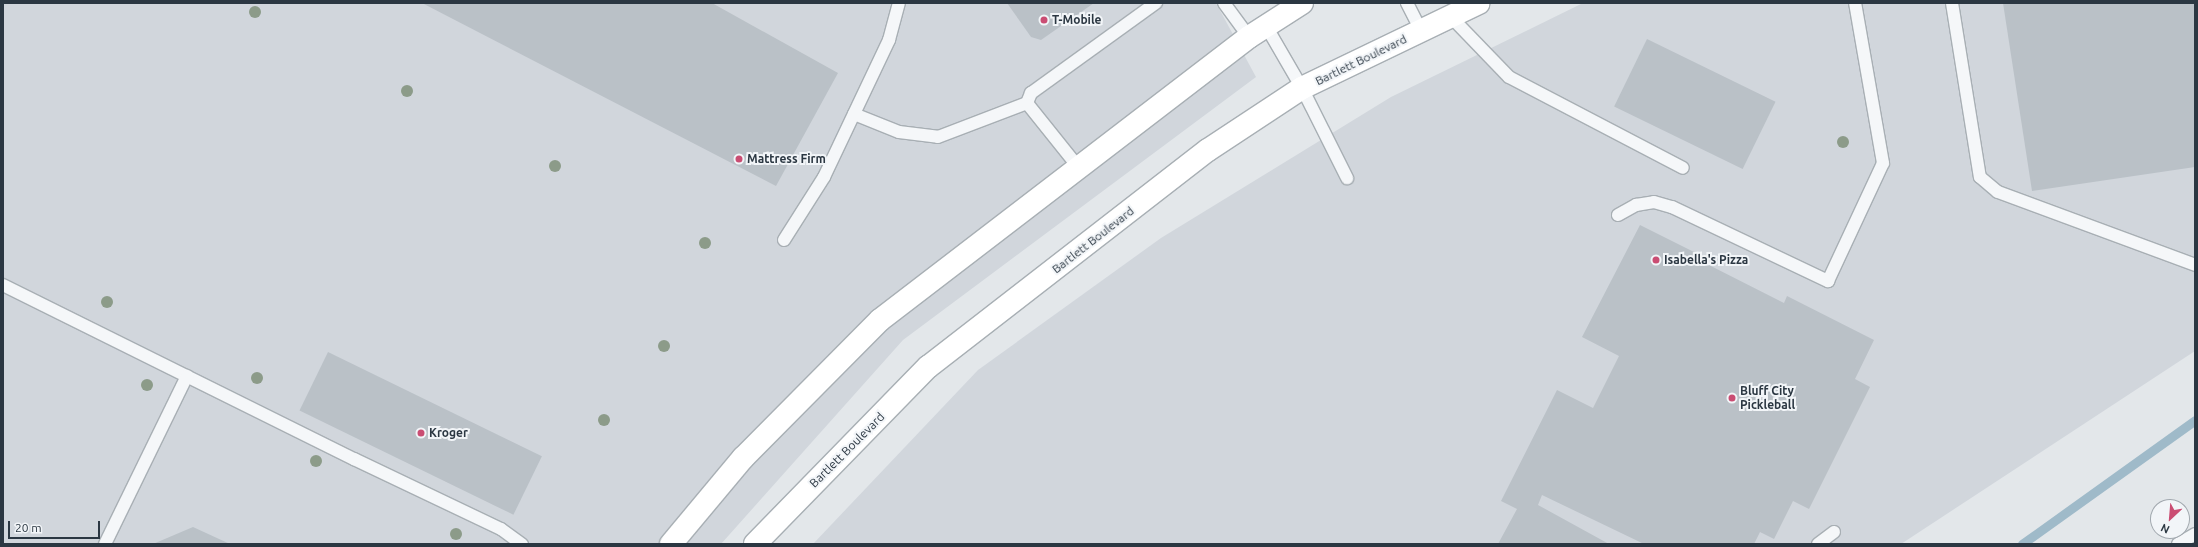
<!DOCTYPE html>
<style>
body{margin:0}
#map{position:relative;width:2198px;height:547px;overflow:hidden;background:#e3e7ea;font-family:Ubuntu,sans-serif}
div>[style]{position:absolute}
.built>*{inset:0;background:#d1d6dc}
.stream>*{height:9px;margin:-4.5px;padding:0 4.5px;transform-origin:4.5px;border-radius:4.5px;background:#9fbac9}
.building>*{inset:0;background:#bac1c7;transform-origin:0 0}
.roads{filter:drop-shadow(1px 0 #a8afb4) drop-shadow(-1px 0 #a8afb4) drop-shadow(0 1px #a8afb4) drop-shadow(0 -1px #a8afb4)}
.service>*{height:12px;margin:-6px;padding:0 6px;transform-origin:6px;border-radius:6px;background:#f5f7f9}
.secondary>*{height:22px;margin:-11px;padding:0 11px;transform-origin:11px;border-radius:11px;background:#fff}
.trees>*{width:12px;height:12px;margin:-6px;border-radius:50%;background:#8c9b89}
.dots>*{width:11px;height:11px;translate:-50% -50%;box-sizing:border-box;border:2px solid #f2f5f8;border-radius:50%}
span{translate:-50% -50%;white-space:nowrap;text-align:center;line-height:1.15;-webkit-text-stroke:4px #f2f5f8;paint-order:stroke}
.poi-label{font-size:12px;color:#2b3742;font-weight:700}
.left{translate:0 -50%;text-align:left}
.street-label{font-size:12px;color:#2b3742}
.frame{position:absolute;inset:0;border:4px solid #2b3742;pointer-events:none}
.north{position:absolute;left:2150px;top:499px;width:40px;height:40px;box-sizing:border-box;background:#f2f5f8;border:1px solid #a2a9af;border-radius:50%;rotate:206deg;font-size:11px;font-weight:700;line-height:16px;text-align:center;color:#2b3742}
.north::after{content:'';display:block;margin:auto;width:14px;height:18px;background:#ca4d73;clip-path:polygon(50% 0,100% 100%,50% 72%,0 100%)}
.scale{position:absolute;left:8px;top:521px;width:92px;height:18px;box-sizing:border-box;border:2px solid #2b3742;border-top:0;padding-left:5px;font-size:12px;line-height:14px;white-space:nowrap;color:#2b3742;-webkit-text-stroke:3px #f2f5f8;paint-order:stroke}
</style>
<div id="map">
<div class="built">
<i style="clip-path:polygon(3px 3px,1216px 3px,1256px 77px,903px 340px,721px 544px,3px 544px)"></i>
<i style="clip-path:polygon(1583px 3px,2195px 3px,2195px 351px,1901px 544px,813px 544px,978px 370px,1161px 238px,1391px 97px)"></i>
</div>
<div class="stream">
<i style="left:2022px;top:544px;width:213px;rotate:-35.6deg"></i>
</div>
<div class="building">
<i style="clip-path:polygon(422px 3px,712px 3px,838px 73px,776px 186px)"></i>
<i style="clip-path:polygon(1007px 3px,1094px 3px,1041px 40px,1031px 37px)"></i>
<i style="clip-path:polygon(2003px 3px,2195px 3px,2195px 167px,2032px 191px)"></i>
<i style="left:1647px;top:39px;width:143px;height:75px;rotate:26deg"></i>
<i style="clip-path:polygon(1640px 225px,1704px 257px,1701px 261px,1784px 303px,1787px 296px,1874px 340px,1855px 379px,1870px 387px,1809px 509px,1793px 501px,1774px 539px,1760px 532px,1754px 544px,1644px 544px,1542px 495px,1538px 505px,1609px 544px,1498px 544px,1517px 509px,1501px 501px,1557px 390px,1593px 408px,1619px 356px,1582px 337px)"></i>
<i style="left:328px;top:352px;width:238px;height:65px;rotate:26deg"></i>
<i style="clip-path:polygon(193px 527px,230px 544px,153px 544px)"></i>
</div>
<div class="roads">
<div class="service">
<i style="left:1224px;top:3px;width:42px;rotate:53.7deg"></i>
<i style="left:1407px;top:3px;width:31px;rotate:63deg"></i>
<i style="left:1952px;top:3px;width:176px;rotate:80.9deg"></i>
<i style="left:1980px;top:177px;width:23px;rotate:40deg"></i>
<i style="left:1998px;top:192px;width:210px;rotate:20.3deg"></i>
<i style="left:1451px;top:17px;width:83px;rotate:46deg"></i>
<i style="left:1509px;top:77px;width:196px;rotate:27.6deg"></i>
<i style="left:1266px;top:26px;width:72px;rotate:59.9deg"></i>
<i style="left:1302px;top:88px;width:101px;rotate:63.4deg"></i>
<i style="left:854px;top:114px;width:48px;rotate:21.8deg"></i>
<i style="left:899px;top:132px;width:39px;rotate:7deg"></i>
<i style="left:938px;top:137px;width:95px;rotate:-20.9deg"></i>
<i style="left:1079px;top:168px;width:83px;rotate:-128.7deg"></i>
<i style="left:1027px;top:103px;width:11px;rotate:-68deg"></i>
<i style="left:1031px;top:93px;width:154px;rotate:-35.8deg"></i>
<i style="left:1618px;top:215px;width:21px;rotate:-29deg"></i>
<i style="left:1636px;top:205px;width:18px;rotate:-9deg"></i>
<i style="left:1654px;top:202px;width:19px;rotate:16deg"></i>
<i style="left:1672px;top:207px;width:173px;rotate:25.4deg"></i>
<i style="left:1828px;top:281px;width:130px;rotate:-65deg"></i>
<i style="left:1883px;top:163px;width:162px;rotate:-99.9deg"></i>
<i style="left:784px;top:240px;width:75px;rotate:-57.6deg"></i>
<i style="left:824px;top:177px;width:152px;rotate:-64.6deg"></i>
<i style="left:889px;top:40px;width:38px;rotate:-75deg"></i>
<i style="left:3px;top:285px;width:392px;rotate:26.4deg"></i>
<i style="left:354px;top:459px;width:163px;rotate:25.5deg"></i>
<i style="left:501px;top:529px;width:26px;rotate:36deg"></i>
<i style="left:105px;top:544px;width:187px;rotate:-64deg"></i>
<i style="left:1818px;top:544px;width:20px;rotate:-37deg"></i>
<i style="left:2178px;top:544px;width:20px;rotate:-30deg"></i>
</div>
<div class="secondary">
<i style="left:671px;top:544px;width:112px;rotate:-50.1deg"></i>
<i style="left:743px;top:458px;width:194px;rotate:-45.2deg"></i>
<i style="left:880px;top:320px;width:465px;rotate:-37.5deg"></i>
<i style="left:1249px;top:37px;width:63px;rotate:-32.7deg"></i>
<i style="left:755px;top:544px;width:248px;rotate:-45.7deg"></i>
<i style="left:928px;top:367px;width:354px;rotate:-37.8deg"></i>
<i style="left:1208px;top:150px;width:113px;rotate:-33.4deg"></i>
<i style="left:1302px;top:88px;width:196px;rotate:-25.7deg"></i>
</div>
</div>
<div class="trees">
<i style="left:255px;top:12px"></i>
<i style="left:407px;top:91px"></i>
<i style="left:1843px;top:142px"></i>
<i style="left:555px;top:166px"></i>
<i style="left:705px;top:243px"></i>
<i style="left:107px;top:302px"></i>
<i style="left:664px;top:346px"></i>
<i style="left:257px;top:378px"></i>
<i style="left:147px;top:385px"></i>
<i style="left:604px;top:420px"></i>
<i style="left:316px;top:461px"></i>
<i style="left:456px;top:534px"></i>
</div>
<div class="dots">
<i style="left:1044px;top:20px;background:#ca4d73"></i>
<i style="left:739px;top:159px;background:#ca4d73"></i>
<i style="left:1656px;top:260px;background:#ca4d73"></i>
<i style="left:1732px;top:398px;background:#ca4d73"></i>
<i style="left:421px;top:433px;background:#ca4d73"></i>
</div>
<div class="poi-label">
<span class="left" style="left:1052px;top:20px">T-Mobile</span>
<span class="left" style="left:747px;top:159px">Mattress Firm</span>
<span class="left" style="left:1664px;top:260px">Isabella's Pizza</span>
<span class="left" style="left:1740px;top:398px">Bluff City<br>Pickleball</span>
<span class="left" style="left:429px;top:433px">Kroger</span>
</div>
<div class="street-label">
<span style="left:1361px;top:60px;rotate:-26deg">Bartlett Boulevard</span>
<span style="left:1093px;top:240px;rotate:-38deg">Bartlett Boulevard</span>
<span style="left:847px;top:450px;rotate:-45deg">Bartlett Boulevard</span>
</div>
<div class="frame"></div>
<div class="north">N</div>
<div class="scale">20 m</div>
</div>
